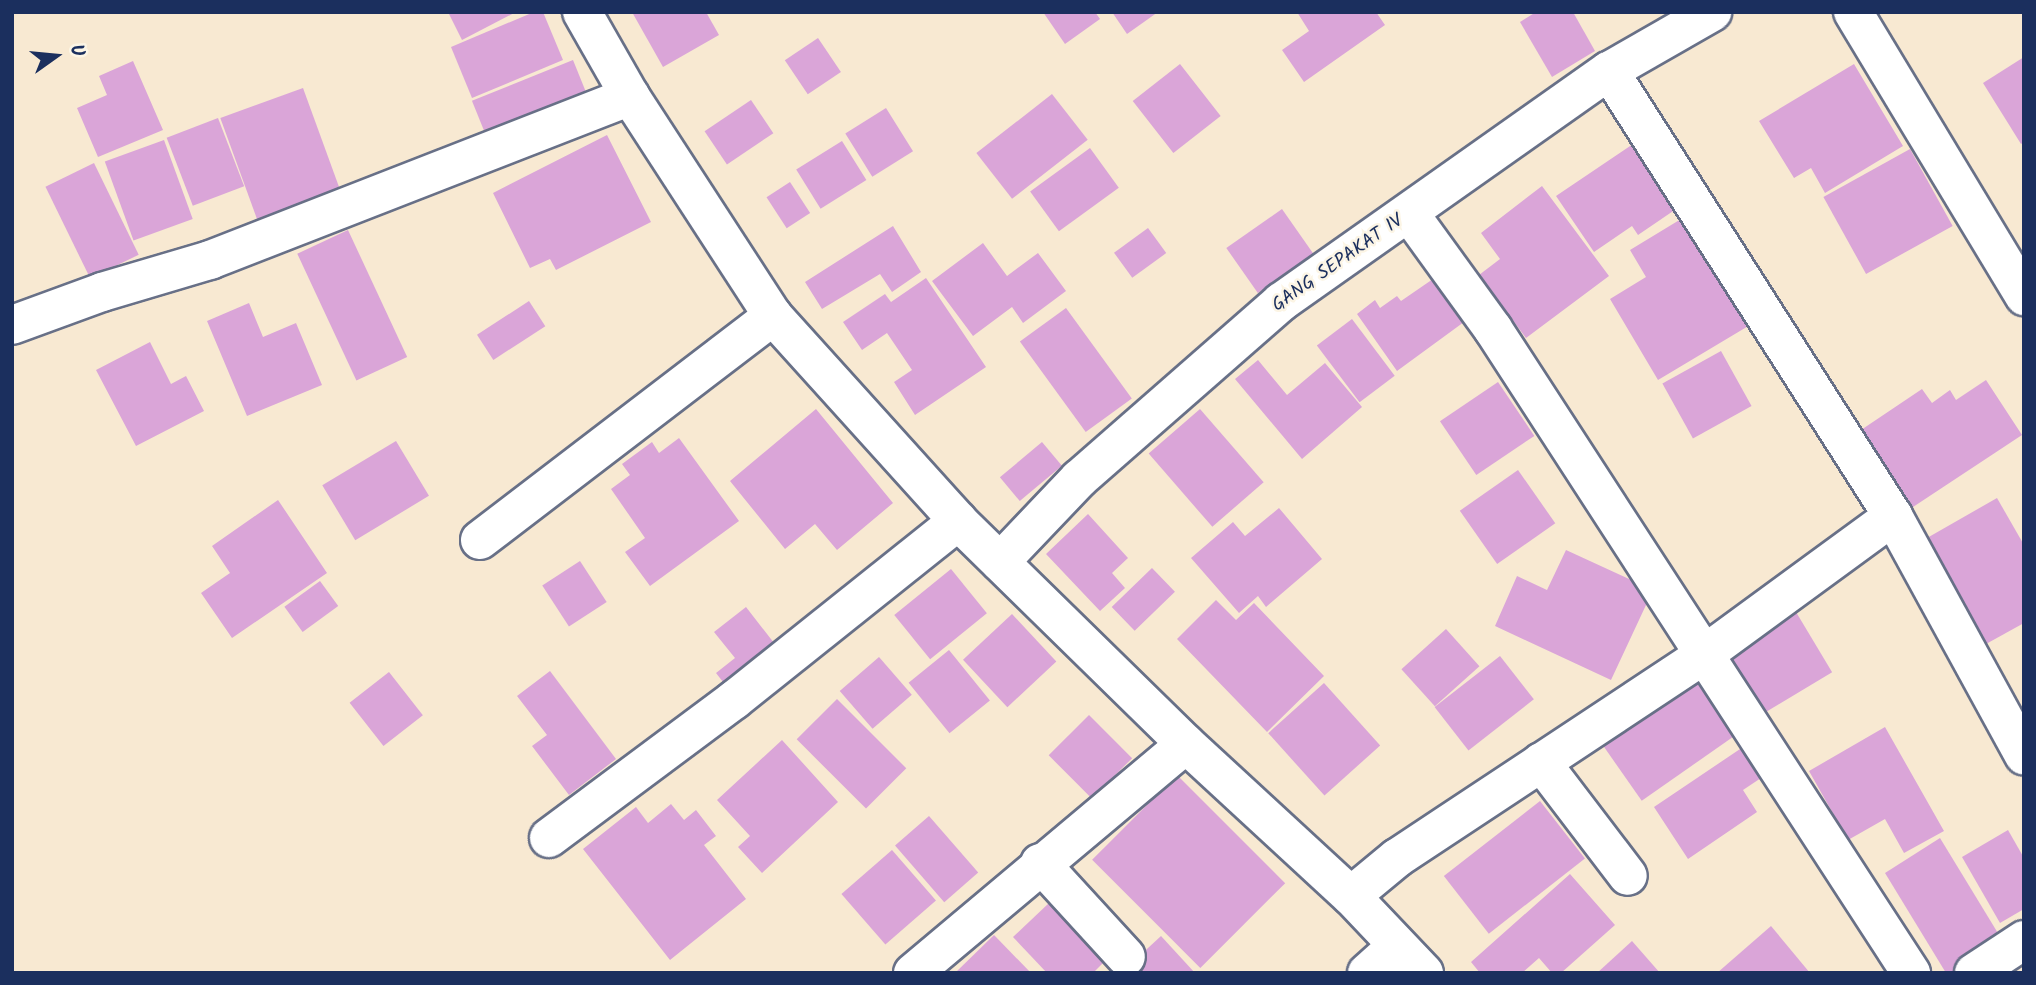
<!DOCTYPE html>
<style>
body{margin:0}
#map{position:relative;width:2036px;height:985px;overflow:hidden;background:#f8e9d2;font-family:Kalam,sans-serif}
div>[style]{position:absolute}
.building>*{inset:0;background:#daa5d8;transform-origin:0 0}
.roads{filter:drop-shadow(2px 0 #687087) drop-shadow(-2px 0 #687087) drop-shadow(0 2px #687087) drop-shadow(0 -2px #687087)}
.street>*{height:38px;margin:-19px;padding:0 19px;transform-origin:19px;border-radius:19px;background:#fff}
span{translate:-50% -50%;white-space:nowrap;text-align:center;line-height:1.15;-webkit-text-stroke:5px #fcf5e5;paint-order:stroke}
.street-label{font-size:19px;color:#1b2f5e}
.frame{position:absolute;inset:0;border:14px solid #1b2f5e;pointer-events:none}
.north{position:absolute;left:21px;top:21px;width:70px;height:70px;-webkit-text-stroke:5px #fcf5e5;paint-order:stroke;rotate:75deg;font-size:19px;font-weight:700;line-height:28px;text-align:center;color:#1b2f5e}
.north::after{content:'';display:block;margin:auto;width:24px;height:32px;background:#1b2f5e;clip-path:polygon(50% 0,100% 100%,50% 72%,0 100%)}
</style>
<div id="map">
<div class="building">
<i style="clip-path:polygon(448px 12px,516px 12px,462px 40px)"></i>
<i style="clip-path:polygon(534px 12px,543px 12px,563px 60px,472px 98px,451px 47px)"></i>
<i style="clip-path:polygon(632px 12px,706px 12px,719px 35px,663px 67px)"></i>
<i style="clip-path:polygon(1043px 12px,1095px 12px,1100px 19px,1065px 44px)"></i>
<i style="clip-path:polygon(1112px 12px,1158px 12px,1127px 34px)"></i>
<i style="clip-path:polygon(1297px 12px,1376px 12px,1385px 25px,1304px 82px,1282px 50px,1309px 31px)"></i>
<i style="clip-path:polygon(1536px 12px,1573px 12px,1595px 51px,1552px 77px,1520px 22px)"></i>
<i style="left:818px;top:38px;width:41px;height:40px;rotate:56deg"></i>
<i style="clip-path:polygon(2024px 57px,2024px 142px,2021px 144px,1983px 83px)"></i>
<i style="left:573px;top:60px;width:48px;height:109px;rotate:68deg"></i>
<i style="clip-path:polygon(133px 61px,163px 130px,98px 157px,77px 108px,107px 95px,99px 76px)"></i>
<i style="left:1180px;top:64px;width:66px;height:60px;rotate:52deg"></i>
<i style="clip-path:polygon(1854px 64px,1903px 146px,1825px 193px,1811px 168px,1794px 178px,1759px 121px)"></i>
<i style="left:303px;top:88px;width:111px;height:88px;rotate:70deg"></i>
<i style="left:1052px;top:94px;width:58px;height:96px;rotate:52deg"></i>
<i style="left:751px;top:100px;width:40px;height:56px;rotate:56deg"></i>
<i style="left:886px;top:108px;width:51px;height:48px;rotate:58deg"></i>
<i style="left:218px;top:118px;width:73px;height:55px;rotate:69deg"></i>
<i style="clip-path:polygon(607px 135px,651px 222px,556px 270px,550px 259px,530px 268px,493px 193px)"></i>
<i style="left:164px;top:140px;width:84px;height:63px;rotate:70deg"></i>
<i style="clip-path:polygon(1639px 140px,1682px 205px,1638px 235px,1632px 226px,1594px 252px,1556px 196px)"></i>
<i style="left:842px;top:141px;width:46px;height:54px;rotate:58deg"></i>
<i style="left:1090px;top:148px;width:49px;height:74px;rotate:54deg"></i>
<i style="left:1910px;top:149px;width:88px;height:99px;rotate:61deg"></i>
<i style="left:94px;top:163px;width:102px;height:54px;rotate:64deg"></i>
<i style="left:790px;top:182px;width:37px;height:28px;rotate:57deg"></i>
<i style="clip-path:polygon(1542px 186px,1609px 276px,1526px 338px,1479px 275px,1500px 259px,1481px 233px)"></i>
<i style="left:1282px;top:209px;width:55px;height:68px;rotate:55deg"></i>
<i style="clip-path:polygon(1686px 216px,1750px 325px,1658px 380px,1610px 299px,1646px 277px,1630px 250px)"></i>
<i style="clip-path:polygon(893px 226px,921px 272px,892px 292px,880px 274px,822px 309px,805px 282px)"></i>
<i style="left:1148px;top:228px;width:31px;height:42px;rotate:54deg"></i>
<i style="left:348px;top:230px;width:140px;height:56px;rotate:65deg"></i>
<i style="clip-path:polygon(983px 243px,1007px 276px,1038px 253px,1066px 291px,1023px 323px,1012px 307px,973px 336px,932px 281px)"></i>
<i style="clip-path:polygon(926px 278px,986px 367px,915px 415px,894px 382px,912px 370px,887px 333px,862px 350px,843px 322px,885px 294px,891px 302px)"></i>
<i style="clip-path:polygon(1433px 279px,1464px 322px,1397px 371px,1357px 314px,1375px 300px,1380px 308px,1397px 296px,1401px 301px)"></i>
<i style="left:529px;top:301px;width:30px;height:62px;rotate:57deg"></i>
<i style="clip-path:polygon(249px 303px,263px 337px,296px 323px,322px 385px,247px 416px,207px 321px)"></i>
<i style="left:1066px;top:308px;width:112px;height:57px;rotate:54deg"></i>
<i style="left:1352px;top:319px;width:71px;height:44px;rotate:53deg"></i>
<i style="clip-path:polygon(150px 342px,171px 384px,186px 376px,204px 411px,136px 446px,96px 370px)"></i>
<i style="left:1721px;top:351px;width:63px;height:67px;rotate:61deg"></i>
<i style="clip-path:polygon(1258px 360px,1287px 395px,1325px 363px,1362px 407px,1302px 459px,1235px 379px)"></i>
<i style="clip-path:polygon(1986px 380px,2022px 435px,1913px 507px,1861px 430px,1922px 389px,1932px 403px,1950px 390px,1956px 400px)"></i>
<i style="left:1498px;top:382px;width:65px;height:70px;rotate:56deg"></i>
<i style="clip-path:polygon(816px 409px,893px 503px,837px 550px,815px 524px,785px 549px,730px 481px)"></i>
<i style="left:1200px;top:409px;width:97px;height:68px;rotate:49deg"></i>
<i style="clip-path:polygon(679px 438px,739px 521px,650px 586px,625px 552px,645px 538px,611px 489px,630px 475px,622px 464px,652px 442px,659px 453px)"></i>
<i style="left:396px;top:441px;width:64px;height:86px;rotate:59deg"></i>
<i style="left:1042px;top:442px;width:31px;height:55px;rotate:50deg"></i>
<i style="left:1518px;top:470px;width:65px;height:71px;rotate:55deg"></i>
<i style="clip-path:polygon(1997px 498px,2024px 545px,2024px 623px,1986px 644px,1927px 538px)"></i>
<i style="clip-path:polygon(278px 500px,327px 573px,232px 638px,201px 593px,230px 573px,212px 546px)"></i>
<i style="clip-path:polygon(1279px 508px,1322px 559px,1266px 607px,1258px 596px,1239px 613px,1191px 558px,1233px 522px,1245px 536px)"></i>
<i style="clip-path:polygon(1088px 514px,1128px 558px,1112px 573px,1125px 588px,1100px 611px,1046px 554px)"></i>
<i style="clip-path:polygon(1566px 550px,1653px 590px,1611px 680px,1495px 626px,1517px 576px,1547px 590px)"></i>
<i style="left:580px;top:561px;width:49px;height:45px;rotate:57deg"></i>
<i style="left:1152px;top:568px;width:33px;height:56px;rotate:46deg"></i>
<i style="left:951px;top:569px;width:57px;height:73px;rotate:51deg"></i>
<i style="left:320px;top:581px;width:31px;height:44px;rotate:54deg"></i>
<i style="clip-path:polygon(1216px 600px,1236px 620px,1254px 603px,1324px 676px,1267px 732px,1177px 639px)"></i>
<i style="clip-path:polygon(746px 607px,781px 652px,730px 691px,716px 673px,735px 658px,714px 632px)"></i>
<i style="left:1793px;top:607px;width:76px;height:87px;rotate:59deg"></i>
<i style="left:1012px;top:614px;width:65px;height:67px;rotate:47deg"></i>
<i style="left:1446px;top:629px;width:50px;height:60px;rotate:48deg"></i>
<i style="left:949px;top:650px;width:65px;height:52px;rotate:51deg"></i>
<i style="left:1500px;top:656px;width:55px;height:83px;rotate:52deg"></i>
<i style="left:879px;top:657px;width:50px;height:52px;rotate:49deg"></i>
<i style="clip-path:polygon(550px 671px,616px 759px,569px 795px,532px 746px,547px 735px,517px 696px)"></i>
<i style="left:389px;top:672px;width:55px;height:50px;rotate:52deg"></i>
<i style="left:1693px;top:677px;width:72px;height:113px;rotate:55deg"></i>
<i style="left:1324px;top:683px;width:84px;height:75px;rotate:48deg"></i>
<i style="left:837px;top:699px;width:98px;height:57px;rotate:45deg"></i>
<i style="left:1089px;top:715px;width:61px;height:57px;rotate:45deg"></i>
<i style="clip-path:polygon(1885px 727px,1944px 831px,1904px 853px,1885px 819px,1848px 840px,1809px 771px)"></i>
<i style="clip-path:polygon(782px 740px,838px 802px,762px 873px,738px 847px,750px 836px,717px 800px)"></i>
<i style="clip-path:polygon(1746px 745px,1767px 774px,1743px 790px,1757px 812px,1688px 859px,1654px 807px)"></i>
<i style="left:1177px;top:775px;width:153px;height:120px;rotate:45deg"></i>
<i style="left:1540px;top:801px;width:73px;height:122px;rotate:52deg"></i>
<i style="clip-path:polygon(671px 804px,684px 820px,696px 810px,716px 836px,704px 845px,746px 899px,670px 960px,583px 849px,636px 807px,648px 823px)"></i>
<i style="left:929px;top:816px;width:75px;height:45px;rotate:49deg"></i>
<i style="clip-path:polygon(2008px 830px,2024px 858px,2024px 909px,2000px 923px,1962px 857px)"></i>
<i style="clip-path:polygon(1940px 838px,2007px 948px,1967px 973px,1946px 973px,1885px 873px)"></i>
<i style="left:892px;top:850px;width:67px;height:67px;rotate:49deg"></i>
<i style="clip-path:polygon(1570px 874px,1615px 925px,1561px 973px,1552px 973px,1539px 958px,1522px 973px,1480px 973px,1471px 962px)"></i>
<i style="clip-path:polygon(1049px 903px,1104px 962px,1093px 973px,1047px 973px,1013px 937px)"></i>
<i style="clip-path:polygon(1771px 926px,1810px 973px,1717px 973px)"></i>
<i style="clip-path:polygon(994px 935px,1031px 973px,955px 973px)"></i>
<i style="clip-path:polygon(1161px 936px,1195px 973px,1121px 973px)"></i>
<i style="clip-path:polygon(1632px 941px,1660px 973px,1597px 973px)"></i>
</div>
<div class="roads">
<div class="street">
<i style="left:582px;top:12px;width:97px;rotate:60.3deg"></i>
<i style="left:630px;top:96px;width:262px;rotate:57deg"></i>
<i style="left:773px;top:316px;width:276px;rotate:47.9deg"></i>
<i style="left:958px;top:521px;width:319px;rotate:44.4deg"></i>
<i style="left:1186px;top:744px;width:224px;rotate:42.7deg"></i>
<i style="left:1351px;top:896px;width:106px;rotate:46.5deg"></i>
<i style="left:1853px;top:12px;width:332px;rotate:58.9deg"></i>
<i style="left:1609px;top:71px;width:528px;rotate:57.45deg"></i>
<i style="left:1893px;top:516px;width:273px;rotate:61.3deg"></i>
<i style="left:1409px;top:213px;width:143px;rotate:54.1deg"></i>
<i style="left:1493px;top:329px;width:768px;rotate:57.01deg"></i>
<i style="left:12px;top:325px;width:96px;rotate:-20.1deg"></i>
<i style="left:102px;top:292px;width:113px;rotate:-16.5deg"></i>
<i style="left:210px;top:260px;width:451px;rotate:-21.3deg"></i>
<i style="left:480px;top:540px;width:369px;rotate:-37.4deg"></i>
<i style="left:1000px;top:562px;width:115px;rotate:-46.4deg"></i>
<i style="left:1079px;top:479px;width:269px;rotate:-41.2deg"></i>
<i style="left:1281px;top:302px;width:401px;rotate:-35.2deg"></i>
<i style="left:1609px;top:71px;width:119px;rotate:-29.8deg"></i>
<i style="left:1541px;top:762px;width:143px;rotate:52.7deg"></i>
<i style="left:549px;top:838px;width:231px;rotate:-36.7deg"></i>
<i style="left:734px;top:700px;width:287px;rotate:-38.6deg"></i>
<i style="left:1040px;top:863px;width:127px;rotate:47.5deg"></i>
<i style="left:1351px;top:896px;width:60px;rotate:-39.6deg"></i>
<i style="left:1397px;top:858px;width:366px;rotate:-33.5deg"></i>
<i style="left:1702px;top:656px;width:237px;rotate:-36.2deg"></i>
<i style="left:913px;top:973px;width:356px;rotate:-40deg"></i>
<i style="left:1367px;top:973px;width:40px;rotate:-42deg"></i>
<i style="left:1974px;top:973px;width:60px;rotate:-33.4deg"></i>
</div>
</div>
<div class="street-label">
<span style="left:1338px;top:264px;rotate:-35deg">GANG SEPAKAT IV</span>
</div>
<div class="frame"></div>
<div class="north">U</div>
</div>
